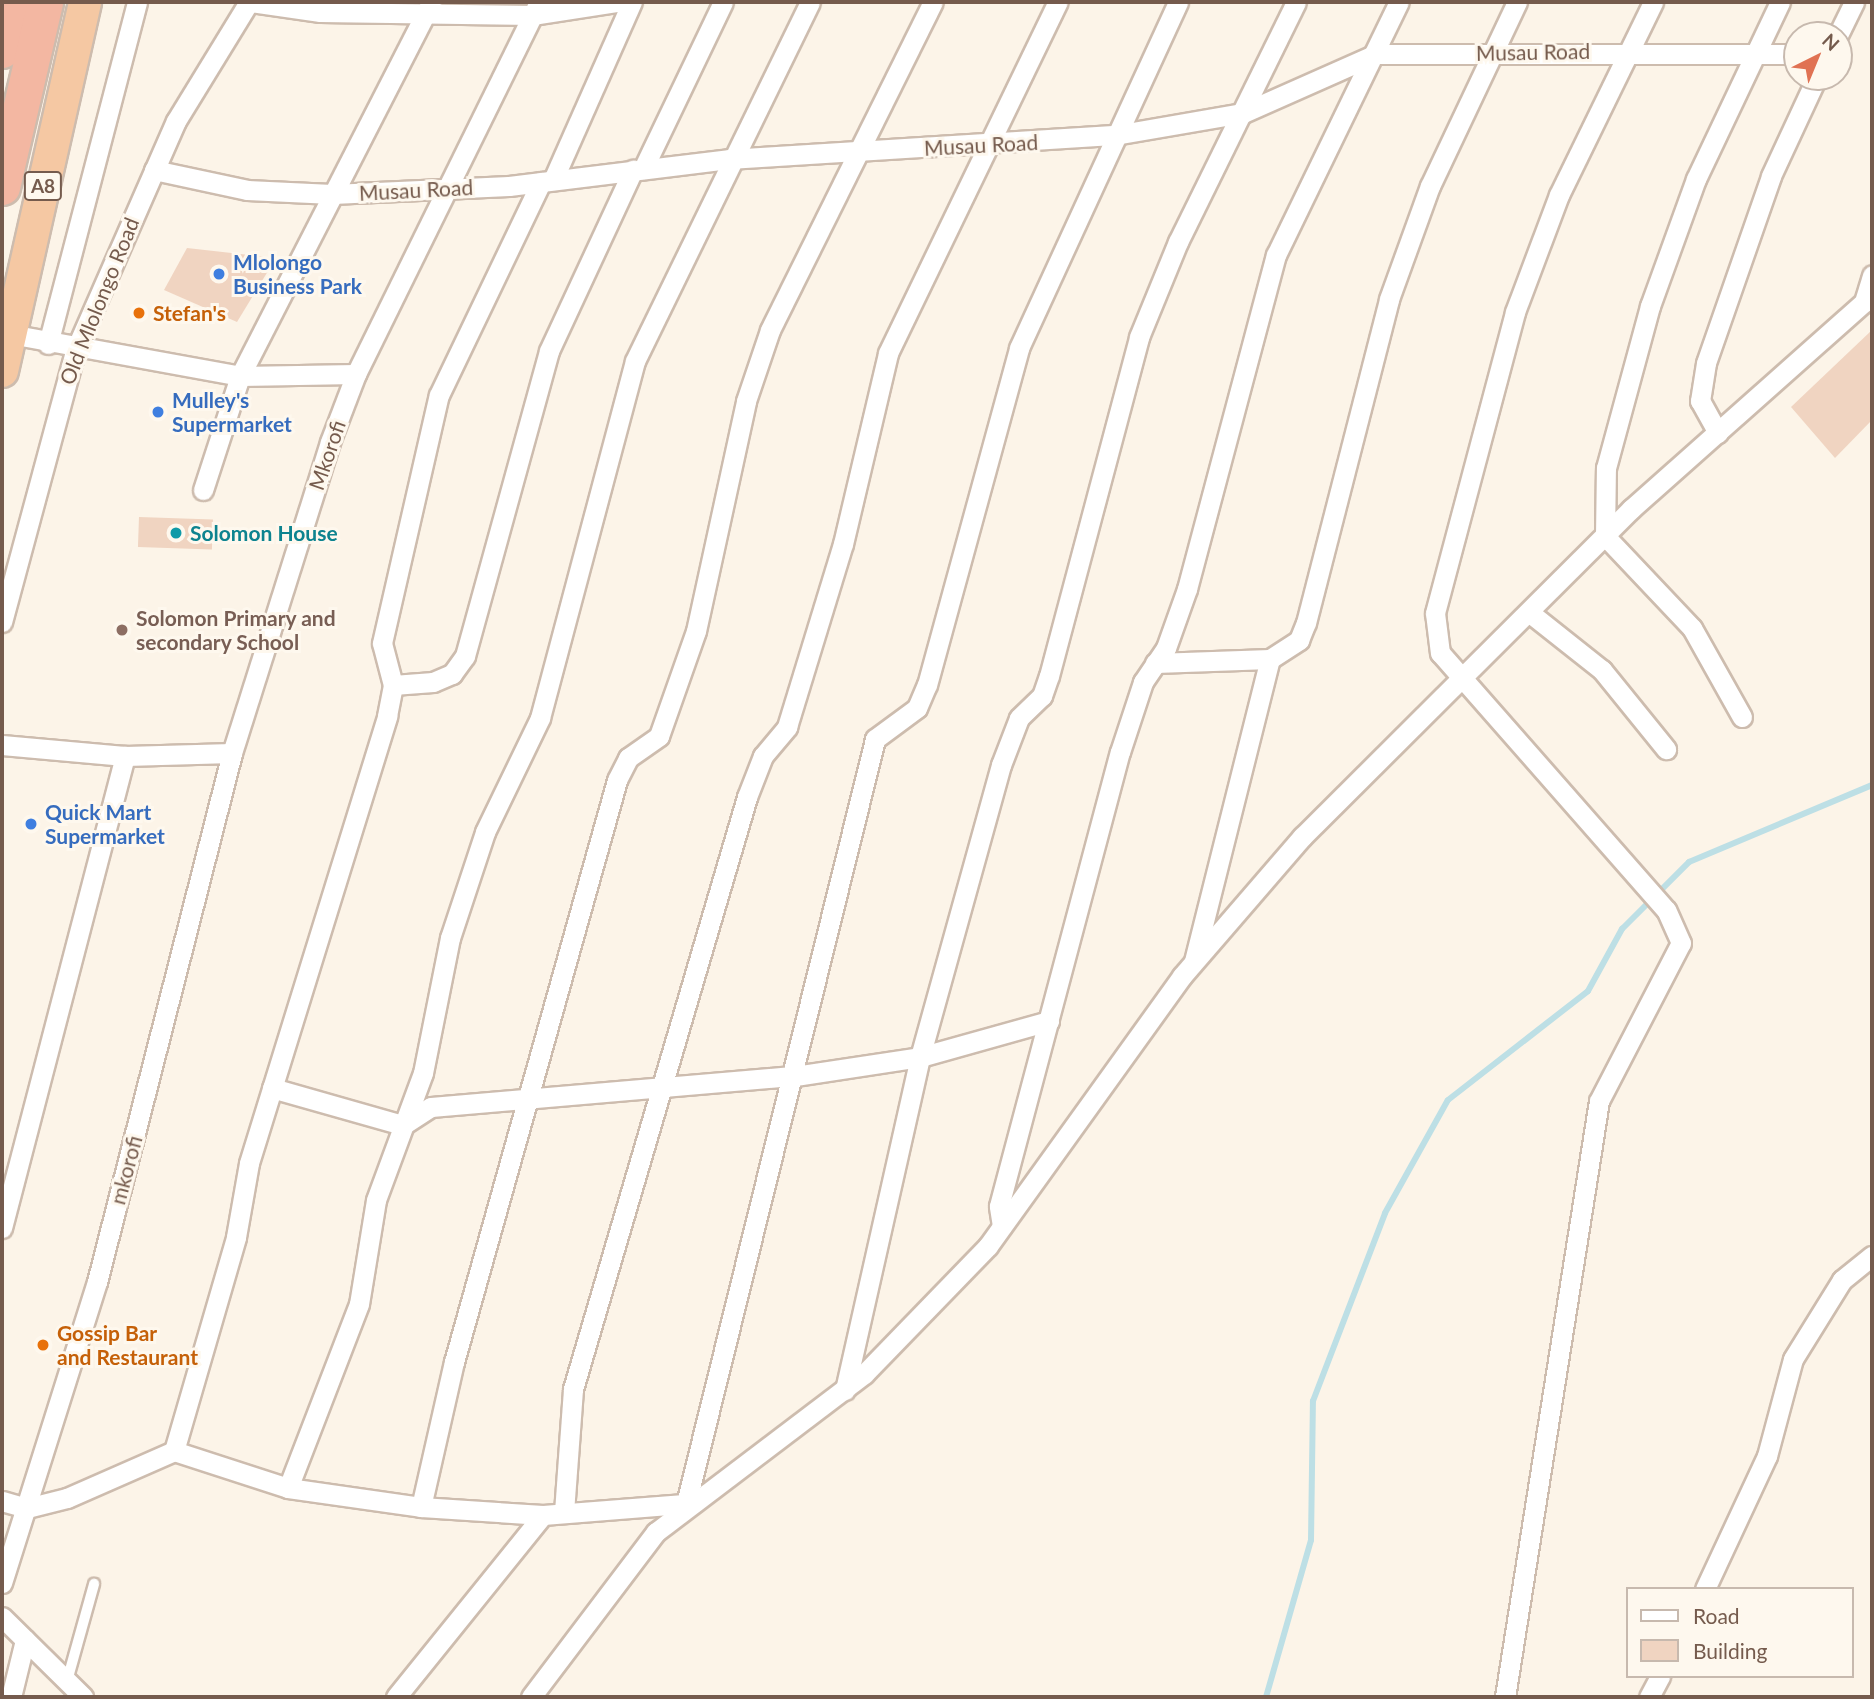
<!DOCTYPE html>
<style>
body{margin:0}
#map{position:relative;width:1874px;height:1699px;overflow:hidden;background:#fcf4e8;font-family:Lato,sans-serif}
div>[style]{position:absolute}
.stream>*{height:6px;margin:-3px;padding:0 3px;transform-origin:3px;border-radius:3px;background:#bddfe5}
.building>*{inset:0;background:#f0d4c1;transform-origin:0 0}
.roads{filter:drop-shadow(2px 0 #cdbcae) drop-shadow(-2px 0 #cdbcae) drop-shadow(0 2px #cdbcae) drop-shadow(0 -2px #cdbcae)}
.service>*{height:10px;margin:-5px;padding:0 5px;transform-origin:5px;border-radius:5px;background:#fff}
.minor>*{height:19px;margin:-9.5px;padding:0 9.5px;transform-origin:9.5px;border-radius:9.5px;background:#fff}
.trunk>*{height:32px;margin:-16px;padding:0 16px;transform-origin:16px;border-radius:16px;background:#f5c8a3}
.motorway>*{height:35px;margin:-17.5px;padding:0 17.5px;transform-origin:17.5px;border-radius:17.5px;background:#f3b7a2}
.dots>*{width:19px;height:19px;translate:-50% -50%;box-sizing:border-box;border:4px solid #fef8ee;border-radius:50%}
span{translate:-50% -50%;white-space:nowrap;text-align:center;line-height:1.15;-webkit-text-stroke:6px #fef8ee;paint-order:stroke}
.shield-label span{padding:2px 5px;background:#fef8ee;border:2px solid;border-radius:5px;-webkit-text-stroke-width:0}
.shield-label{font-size:19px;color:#755b4d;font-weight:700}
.street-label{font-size:21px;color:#755b4d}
.shop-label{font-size:21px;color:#366cbe;font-weight:700}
.left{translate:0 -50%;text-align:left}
.food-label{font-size:21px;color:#c56008;font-weight:700}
.culture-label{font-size:21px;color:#0d838f;font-weight:700}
.education-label{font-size:21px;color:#785e54;font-weight:700}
.frame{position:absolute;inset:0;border:4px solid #755b4d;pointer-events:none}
.legend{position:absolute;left:1626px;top:1587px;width:228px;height:91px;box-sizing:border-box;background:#fef8ee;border:2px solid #c7b9ae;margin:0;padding:9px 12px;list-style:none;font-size:21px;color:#755b4d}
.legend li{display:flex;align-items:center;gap:14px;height:35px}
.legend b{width:35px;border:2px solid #c7b9ae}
.north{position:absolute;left:1783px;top:21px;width:70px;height:70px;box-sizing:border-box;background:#fef8ee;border:2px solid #c7b9ae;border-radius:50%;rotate:43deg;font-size:19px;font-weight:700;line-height:28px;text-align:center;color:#755b4d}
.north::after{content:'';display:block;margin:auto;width:24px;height:32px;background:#e07253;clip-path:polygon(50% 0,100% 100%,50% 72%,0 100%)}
</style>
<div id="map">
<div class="stream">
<i style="left:1266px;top:1697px;width:163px;rotate:-74deg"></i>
<i style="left:1311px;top:1540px;width:139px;rotate:-89.2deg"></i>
<i style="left:1313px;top:1401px;width:201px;rotate:-69deg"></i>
<i style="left:1385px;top:1213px;width:129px;rotate:-60.9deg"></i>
<i style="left:1448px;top:1100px;width:177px;rotate:-37.9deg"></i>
<i style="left:1588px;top:991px;width:71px;rotate:-61.3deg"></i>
<i style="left:1622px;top:929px;width:95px;rotate:-45deg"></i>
<i style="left:1689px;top:862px;width:199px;rotate:-22.8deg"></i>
</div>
<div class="building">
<i style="clip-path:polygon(187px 248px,276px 258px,237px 322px,164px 290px)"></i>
<i style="clip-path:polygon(1872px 330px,1872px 420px,1835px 458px,1791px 407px)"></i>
<i style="left:139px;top:517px;width:74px;height:30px;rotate:2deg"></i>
</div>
<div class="roads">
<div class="service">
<i style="left:67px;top:1681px;width:101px;rotate:-74.4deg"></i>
</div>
<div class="minor">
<i style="left:251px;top:2px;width:70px;rotate:8.2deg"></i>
<i style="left:320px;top:12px;width:212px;rotate:0.8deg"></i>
<i style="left:532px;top:15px;width:85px;rotate:-8.8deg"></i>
<i style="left:1838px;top:35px;width:37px;rotate:-64deg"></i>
<i style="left:643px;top:169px;width:185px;rotate:-64.4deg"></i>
<i style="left:154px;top:170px;width:95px;rotate:12.1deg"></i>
<i style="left:247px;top:190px;width:85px;rotate:2.7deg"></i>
<i style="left:332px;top:194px;width:177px;rotate:-2.6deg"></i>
<i style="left:509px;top:186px;width:223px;rotate:-7deg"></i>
<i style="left:730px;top:159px;width:386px;rotate:-3.6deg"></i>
<i style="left:1115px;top:135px;width:130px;rotate:-9.8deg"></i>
<i style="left:1243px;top:113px;width:145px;rotate:-23.9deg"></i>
<i style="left:1376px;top:54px;width:421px"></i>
<i style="left:553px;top:180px;width:195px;rotate:-66.1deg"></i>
<i style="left:1864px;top:302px;width:28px;rotate:-73deg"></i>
<i style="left:10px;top:334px;width:234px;rotate:10.3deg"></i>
<i style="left:240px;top:376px;width:116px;rotate:-1deg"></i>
<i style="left:48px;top:344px;width:353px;rotate:-75.4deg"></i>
<i style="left:1718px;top:433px;width:37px;rotate:-119deg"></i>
<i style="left:1700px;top:401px;width:38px;rotate:-81deg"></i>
<i style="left:1706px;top:363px;width:198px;rotate:-70.8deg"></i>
<i style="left:1771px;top:176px;width:109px;rotate:-65.1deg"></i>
<i style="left:203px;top:490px;width:120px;rotate:-72deg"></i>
<i style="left:240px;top:376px;width:420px;rotate:-62.9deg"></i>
<i style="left:1530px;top:613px;width:92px;rotate:38.4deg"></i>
<i style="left:1602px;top:670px;width:102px;rotate:51deg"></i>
<i style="left:2px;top:622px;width:281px;rotate:-74.9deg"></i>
<i style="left:75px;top:351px;width:251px;rotate:-66.3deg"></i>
<i style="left:176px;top:121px;width:140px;rotate:-58.5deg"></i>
<i style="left:1155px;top:663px;width:115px;rotate:-2deg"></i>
<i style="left:393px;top:685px;width:40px;rotate:-4.3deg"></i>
<i style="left:433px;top:682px;width:21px;rotate:-23deg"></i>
<i style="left:452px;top:674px;width:22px;rotate:-54deg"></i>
<i style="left:465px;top:656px;width:316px;rotate:-74.6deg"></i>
<i style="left:549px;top:351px;width:200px;rotate:-65.1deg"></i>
<i style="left:1742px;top:717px;width:102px;rotate:-119.3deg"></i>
<i style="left:1692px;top:628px;width:127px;rotate:-133.4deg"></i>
<i style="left:1605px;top:536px;width:68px;rotate:-89.2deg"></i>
<i style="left:1606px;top:468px;width:168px;rotate:-74.8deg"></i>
<i style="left:1650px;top:306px;width:135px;rotate:-70.1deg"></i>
<i style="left:1696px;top:179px;width:196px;rotate:-64.6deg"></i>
<i style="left:2px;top:745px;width:123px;rotate:5.1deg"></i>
<i style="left:125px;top:756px;width:107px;rotate:-1.6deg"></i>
<i style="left:1194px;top:961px;width:311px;rotate:-75.9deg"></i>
<i style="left:1270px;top:659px;width:35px;rotate:-33deg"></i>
<i style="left:1299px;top:640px;width:18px;rotate:-68deg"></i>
<i style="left:1306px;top:623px;width:334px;rotate:-75.6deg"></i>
<i style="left:1389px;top:299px;width:120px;rotate:-70.1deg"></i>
<i style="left:1430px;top:186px;width:204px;rotate:-64.7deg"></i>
<i style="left:272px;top:1088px;width:136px;rotate:15.8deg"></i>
<i style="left:403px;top:1125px;width:33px;rotate:-33deg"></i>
<i style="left:431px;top:1107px;width:365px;rotate:-4.9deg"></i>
<i style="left:795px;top:1076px;width:126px;rotate:-8.6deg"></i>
<i style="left:920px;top:1057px;width:134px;rotate:-15.6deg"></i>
<i style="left:1002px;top:1226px;width:20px;rotate:-99deg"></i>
<i style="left:999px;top:1206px;width:470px;rotate:-75.1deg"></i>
<i style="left:1120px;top:752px;width:74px;rotate:-71.8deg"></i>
<i style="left:1143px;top:682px;width:41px;rotate:-55.9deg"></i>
<i style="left:1166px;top:648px;width:63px;rotate:-70.4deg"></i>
<i style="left:1187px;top:589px;width:346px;rotate:-75.1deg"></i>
<i style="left:1276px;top:255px;width:281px;rotate:-64.1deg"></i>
<i style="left:2px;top:1228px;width:488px;rotate:-75.4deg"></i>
<i style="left:845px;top:1390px;width:341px;rotate:-77.3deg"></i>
<i style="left:920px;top:1057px;width:303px;rotate:-74.5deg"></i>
<i style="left:1001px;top:765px;width:50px;rotate:-69deg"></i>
<i style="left:1019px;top:718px;width:32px;rotate:-44deg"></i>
<i style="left:1042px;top:696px;width:21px;rotate:-71deg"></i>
<i style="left:1049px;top:676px;width:351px;rotate:-75.1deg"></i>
<i style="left:1139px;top:337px;width:103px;rotate:-67.7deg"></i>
<i style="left:1178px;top:242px;width:267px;rotate:-63.8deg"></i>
<i style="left:174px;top:1451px;width:223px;rotate:-73.8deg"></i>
<i style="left:236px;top:1237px;width:75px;rotate:-80deg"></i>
<i style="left:249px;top:1163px;width:468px;rotate:-72.8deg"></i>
<i style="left:387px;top:716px;width:32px;rotate:-79deg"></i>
<i style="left:393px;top:685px;width:43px;rotate:-104.7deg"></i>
<i style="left:382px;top:643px;width:254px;rotate:-77.1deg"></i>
<i style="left:439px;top:395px;width:236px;rotate:-64.4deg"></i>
<i style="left:288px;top:1488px;width:197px;rotate:-68.9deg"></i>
<i style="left:359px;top:1304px;width:105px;rotate:-80.7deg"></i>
<i style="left:376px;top:1200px;width:135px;rotate:-69.7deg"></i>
<i style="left:423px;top:1073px;width:138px;rotate:-78.7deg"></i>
<i style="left:450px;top:938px;width:112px;rotate:-71.7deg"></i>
<i style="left:485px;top:832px;width:127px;rotate:-64.2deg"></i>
<i style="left:540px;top:718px;width:369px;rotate:-75.1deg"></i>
<i style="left:635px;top:361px;width:399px;rotate:-64deg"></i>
<i style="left:2px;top:1501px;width:26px;rotate:16deg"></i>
<i style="left:27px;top:1508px;width:41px;rotate:-14deg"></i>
<i style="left:67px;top:1498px;width:117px;rotate:-23.7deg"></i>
<i style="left:174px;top:1451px;width:120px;rotate:18deg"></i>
<i style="left:288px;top:1488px;width:134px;rotate:8.1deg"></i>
<i style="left:421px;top:1507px;width:122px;rotate:3.8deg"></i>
<i style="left:543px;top:1515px;width:151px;rotate:-4.5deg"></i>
<i style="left:686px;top:1504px;width:788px;rotate:-76.12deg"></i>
<i style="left:875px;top:739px;width:52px;rotate:-36.4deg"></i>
<i style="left:917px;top:708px;width:25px;rotate:-67deg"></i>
<i style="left:927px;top:685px;width:349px;rotate:-74.7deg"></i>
<i style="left:1019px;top:348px;width:381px;rotate:-65.3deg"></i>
<i style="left:421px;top:1507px;width:149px;rotate:-77.2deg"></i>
<i style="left:454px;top:1362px;width:604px;rotate:-74.35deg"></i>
<i style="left:617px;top:780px;width:25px;rotate:-63deg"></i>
<i style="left:628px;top:758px;width:38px;rotate:-35deg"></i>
<i style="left:659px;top:736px;width:111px;rotate:-70.6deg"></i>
<i style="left:696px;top:631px;width:235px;rotate:-77.7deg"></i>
<i style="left:746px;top:401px;width:75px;rotate:-71.3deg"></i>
<i style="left:770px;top:330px;width:366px;rotate:-63.6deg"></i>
<i style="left:564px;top:1512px;width:123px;rotate:-85.8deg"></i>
<i style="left:573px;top:1389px;width:617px;rotate:-73.62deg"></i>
<i style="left:747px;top:797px;width:44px;rotate:-68.7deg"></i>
<i style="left:763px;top:756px;width:38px;rotate:-50deg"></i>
<i style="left:787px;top:727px;width:191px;rotate:-73deg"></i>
<i style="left:843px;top:544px;width:196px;rotate:-76.7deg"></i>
<i style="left:888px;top:353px;width:390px;rotate:-64.2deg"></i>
<i style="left:2px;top:1583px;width:316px;rotate:-72.5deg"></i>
<i style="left:97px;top:1282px;width:546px;rotate:-75.68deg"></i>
<i style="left:232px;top:753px;width:326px;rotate:-72.5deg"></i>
<i style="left:330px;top:442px;width:73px;rotate:-69.1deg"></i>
<i style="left:356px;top:374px;width:415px;rotate:-63.8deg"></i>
<i style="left:1705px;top:1589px;width:147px;rotate:-65deg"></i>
<i style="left:1767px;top:1456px;width:100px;rotate:-75deg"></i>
<i style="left:1793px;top:1359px;width:93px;rotate:-58.2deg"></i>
<i style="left:1842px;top:1280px;width:38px;rotate:-39deg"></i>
<i style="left:2px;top:1617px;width:114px;rotate:44.6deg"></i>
<i style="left:11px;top:1697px;width:59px;rotate:-76.2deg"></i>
<i style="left:396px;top:1697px;width:234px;rotate:-51.1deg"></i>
<i style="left:531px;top:1697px;width:207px;rotate:-52.9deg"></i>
<i style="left:656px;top:1532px;width:261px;rotate:-37.2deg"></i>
<i style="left:864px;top:1374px;width:178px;rotate:-45.9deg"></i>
<i style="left:988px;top:1246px;width:332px;rotate:-54.3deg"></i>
<i style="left:1182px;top:976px;width:184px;rotate:-49.2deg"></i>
<i style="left:1302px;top:837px;width:465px;rotate:-44.9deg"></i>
<i style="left:1631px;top:509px;width:322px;rotate:-41.6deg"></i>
<i style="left:1505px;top:1697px;width:603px;rotate:-81.04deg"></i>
<i style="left:1599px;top:1101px;width:178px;rotate:-62.6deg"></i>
<i style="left:1681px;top:943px;width:36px;rotate:-114deg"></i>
<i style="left:1666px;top:910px;width:342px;rotate:-131.3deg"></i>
<i style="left:1440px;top:653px;width:40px;rotate:-97.1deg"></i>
<i style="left:1435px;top:613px;width:311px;rotate:-75.1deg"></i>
<i style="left:1515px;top:312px;width:125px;rotate:-69.4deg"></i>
<i style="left:1559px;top:195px;width:215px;rotate:-64deg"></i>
<i style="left:1649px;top:1697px;width:24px;rotate:-62deg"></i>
</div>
<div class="trunk">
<i style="left:2px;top:371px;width:378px;rotate:-77.3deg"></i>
</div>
<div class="motorway">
<i style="left:2px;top:50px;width:49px;rotate:-77.1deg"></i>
<i style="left:2px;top:187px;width:190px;rotate:-76.9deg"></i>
</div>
</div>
<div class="dots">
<i style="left:219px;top:274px;background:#3f7fe0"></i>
<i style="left:139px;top:313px;background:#e8710a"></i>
<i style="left:158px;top:412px;background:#3f7fe0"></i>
<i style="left:176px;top:533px;background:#0f9aa8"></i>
<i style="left:122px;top:630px;background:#8d6e63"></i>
<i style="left:31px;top:824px;background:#3f7fe0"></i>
<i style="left:43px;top:1345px;background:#e8710a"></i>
</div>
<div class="shield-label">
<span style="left:43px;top:186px">A8</span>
</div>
<div class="street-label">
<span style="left:1533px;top:52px;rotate:-1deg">Musau Road</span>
<span style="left:981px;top:145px;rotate:-3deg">Musau Road</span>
<span style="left:416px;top:190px;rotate:-3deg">Musau Road</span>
<span style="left:99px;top:301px;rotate:-68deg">Old Mlolongo Road</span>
<span style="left:327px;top:455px;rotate:-71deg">Mkorofi</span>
<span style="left:126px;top:1170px;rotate:-75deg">mkorofi</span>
</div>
<div class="shop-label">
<span class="left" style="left:233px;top:274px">Mlolongo<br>Business Park</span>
<span class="left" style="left:172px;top:412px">Mulley's<br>Supermarket</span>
<span class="left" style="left:45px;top:824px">Quick Mart<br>Supermarket</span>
</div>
<div class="food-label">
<span class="left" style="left:153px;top:313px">Stefan's</span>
<span class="left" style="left:57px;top:1345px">Gossip Bar<br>and Restaurant</span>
</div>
<div class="culture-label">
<span class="left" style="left:190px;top:533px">Solomon House</span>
</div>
<div class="education-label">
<span class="left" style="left:136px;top:630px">Solomon Primary and<br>secondary School</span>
</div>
<div class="frame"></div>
<ul class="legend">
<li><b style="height:9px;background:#fff"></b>Road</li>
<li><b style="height:19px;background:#f0d4c1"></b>Building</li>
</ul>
<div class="north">N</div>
</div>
